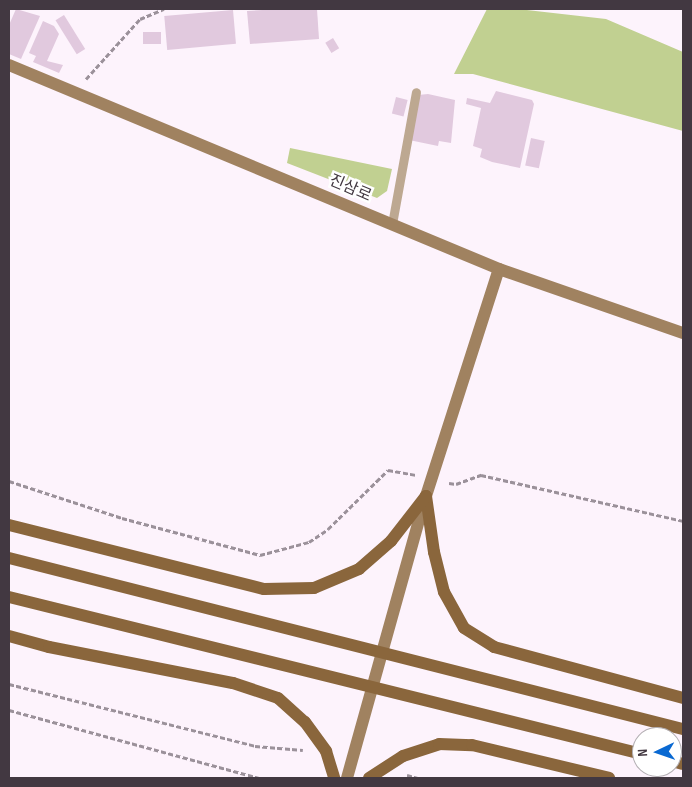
<!DOCTYPE html>
<meta charset="utf-8">
<style>
body{margin:0}
#map{position:relative;width:692px;height:787px;overflow:hidden;background:#fdf3fc;font-family:"Sofia Sans Condensed","Noto Sans KR",sans-serif}
div>[style]{position:absolute}
.green>*{inset:0;background:#c1d091}
.building>*{inset:0;background:#e1c9de;transform-origin:0 0}
.path>*{height:3px;margin-top:-1.5px;transform-origin:0;background:repeating-linear-gradient(90deg,#9b919a 0 5px,transparent 0 7.5px)}
.lane>*{height:9px;margin:-4.5px;padding:0 4.5px;transform-origin:4.5px;border-radius:4.5px;background:#bda891}
.secondary>*{height:12px;margin:-6px;padding:0 6px;transform-origin:6px;border-radius:6px;background:#a08260}
.primary>*{height:12px;margin:-6px;padding:0 6px;transform-origin:6px;border-radius:6px;background:#8a663c}
.primary-bridge>*{height:12px;margin:-6px;padding:0 6px;transform-origin:6px;border-radius:6px;background:#8a663c}
span{translate:-50% -50%;white-space:nowrap;text-align:center;line-height:1.15;-webkit-text-stroke:5px #fff;paint-order:stroke}
.street-label{font-size:16px;color:#423841}
.frame{position:absolute;inset:0;border:10px solid #423841;pointer-events:none}
.north{position:absolute;left:632px;top:727px;width:50px;height:50px;box-sizing:border-box;background:#fff;border:1px solid #b3afb3;border-radius:50%;rotate:267deg;font-size:14px;font-weight:700;line-height:20px;text-align:center;color:#423841}
.north::after{content:'';display:block;margin:auto;width:18px;height:22px;background:#0a69d2;clip-path:polygon(50% 0,100% 100%,50% 72%,0 100%)}
</style>
<div id="map">
<div class="green">
<i style="clip-path:polygon(487px 9px,518px 9px,606px 19px,683px 52px,683px 131px,473px 74px,454px 74px)"></i>
<i style="clip-path:polygon(290px 148px,392px 169px,387px 191px,377px 198px,287px 163px)"></i>
</div>
<div class="building">
<i style="clip-path:polygon(16px 9px,40px 16px,21px 59px,9px 54px,9px 25px)"></i>
<i style="clip-path:polygon(279px 9px,317px 9px,319px 39px,250px 44px,247px 11px)"></i>
<i style="left:233px;top:10px;width:34px;height:69px;rotate:85deg"></i>
<i style="left:64px;top:15px;width:40px;height:10px;rotate:58deg"></i>
<i style="clip-path:polygon(43px 21px,54px 26px,59px 34px,47px 61px,63px 65px,59px 73px,33px 62px,36px 56px,29px 53px)"></i>
<i style="left:161px;top:32px;width:12px;height:18px;rotate:90deg"></i>
<i style="left:333px;top:38px;width:12px;height:9px;rotate:59deg"></i>
<i style="clip-path:polygon(496px 91px,532px 100px,534px 104px,520px 168px,492px 162px,480px 157px,482px 149px,473px 146px,481px 108px,466px 104px,467px 98px,490px 103px)"></i>
<i style="clip-path:polygon(428px 94px,455px 100px,451px 143px,439px 141px,438px 146px,409px 140px,418px 95px)"></i>
<i style="left:396px;top:97px;width:12px;height:17px;rotate:14deg"></i>
<i style="left:531px;top:138px;width:14px;height:28px;rotate:12deg"></i>
</div>
<div class="path">
<i style="left:86px;top:79px;width:81px;rotate:-48deg"></i>
<i style="left:140px;top:19px;width:26px;rotate:-23deg"></i>
<i style="left:9px;top:481px;width:119px;rotate:18.1deg"></i>
<i style="left:122px;top:518px;width:143px;rotate:15deg"></i>
<i style="left:260px;top:555px;width:51px;rotate:-14.9deg"></i>
<i style="left:309px;top:542px;width:23px;rotate:-34deg"></i>
<i style="left:328px;top:529px;width:84px;rotate:-44.5deg"></i>
<i style="left:388px;top:470px;width:28px;rotate:10deg"></i>
<i style="left:449px;top:483px;width:7px;rotate:8deg"></i>
<i style="left:456px;top:484px;width:27px;rotate:-20deg"></i>
<i style="left:481px;top:475px;width:207px;rotate:12.8deg"></i>
<i style="left:9px;top:684px;width:254px;rotate:14.1deg"></i>
<i style="left:255px;top:746px;width:48px;rotate:4.8deg"></i>
<i style="left:9px;top:710px;width:260px;rotate:15.2deg"></i>
<i style="left:407px;top:775px;width:11px;rotate:15deg"></i>
</div>
<div class="lane">
<i style="left:392px;top:224px;width:134px;rotate:-79.7deg"></i>
</div>
<div class="secondary">
<i style="left:9px;top:65px;width:531px;rotate:22.6deg"></i>
<i style="left:499px;top:269px;width:195px;rotate:19.2deg"></i>
<i style="left:347px;top:778px;width:293px;rotate:-74.4deg"></i>
<i style="left:426px;top:496px;width:238px;rotate:-72.2deg"></i>
</div>
<div class="primary">
<i style="left:426px;top:496px;width:57px;rotate:81.9deg"></i>
<i style="left:434px;top:552px;width:41px;rotate:76deg"></i>
<i style="left:444px;top:592px;width:41px;rotate:60.9deg"></i>
<i style="left:464px;top:628px;width:36px;rotate:32deg"></i>
<i style="left:494px;top:647px;width:196px;rotate:15.1deg"></i>
<i style="left:9px;top:525px;width:263px;rotate:14.1deg"></i>
<i style="left:264px;top:589px;width:50px;rotate:-1.1deg"></i>
<i style="left:314px;top:588px;width:49px;rotate:-22.9deg"></i>
<i style="left:359px;top:569px;width:43px;rotate:-41.2deg"></i>
<i style="left:391px;top:541px;width:57px;rotate:-52.1deg"></i>
<i style="left:9px;top:636px;width:41px;rotate:15.4deg"></i>
<i style="left:49px;top:647px;width:187px;rotate:11.1deg"></i>
<i style="left:233px;top:683px;width:47px;rotate:18.4deg"></i>
<i style="left:278px;top:698px;width:36px;rotate:42deg"></i>
<i style="left:305px;top:722px;width:36px;rotate:54deg"></i>
<i style="left:326px;top:751px;width:28px;rotate:73deg"></i>
<i style="left:672px;top:761px;width:11px;rotate:15deg"></i>
<i style="left:369px;top:778px;width:40px;rotate:-32.9deg"></i>
<i style="left:403px;top:756px;width:38px;rotate:-18deg"></i>
<i style="left:439px;top:744px;width:33px;rotate:2deg"></i>
<i style="left:472px;top:745px;width:141px;rotate:13.5deg"></i>
</div>
<div class="primary-bridge">
<i style="left:9px;top:558px;width:695px;rotate:14.24deg"></i>
<i style="left:9px;top:597px;width:652px;rotate:13.93deg"></i>
</div>
<div class="street-label">
<span style="left:350px;top:189px;rotate:23deg">진삼로</span>
</div>
<div class="frame"></div>
<div class="north">N</div>
</div>
